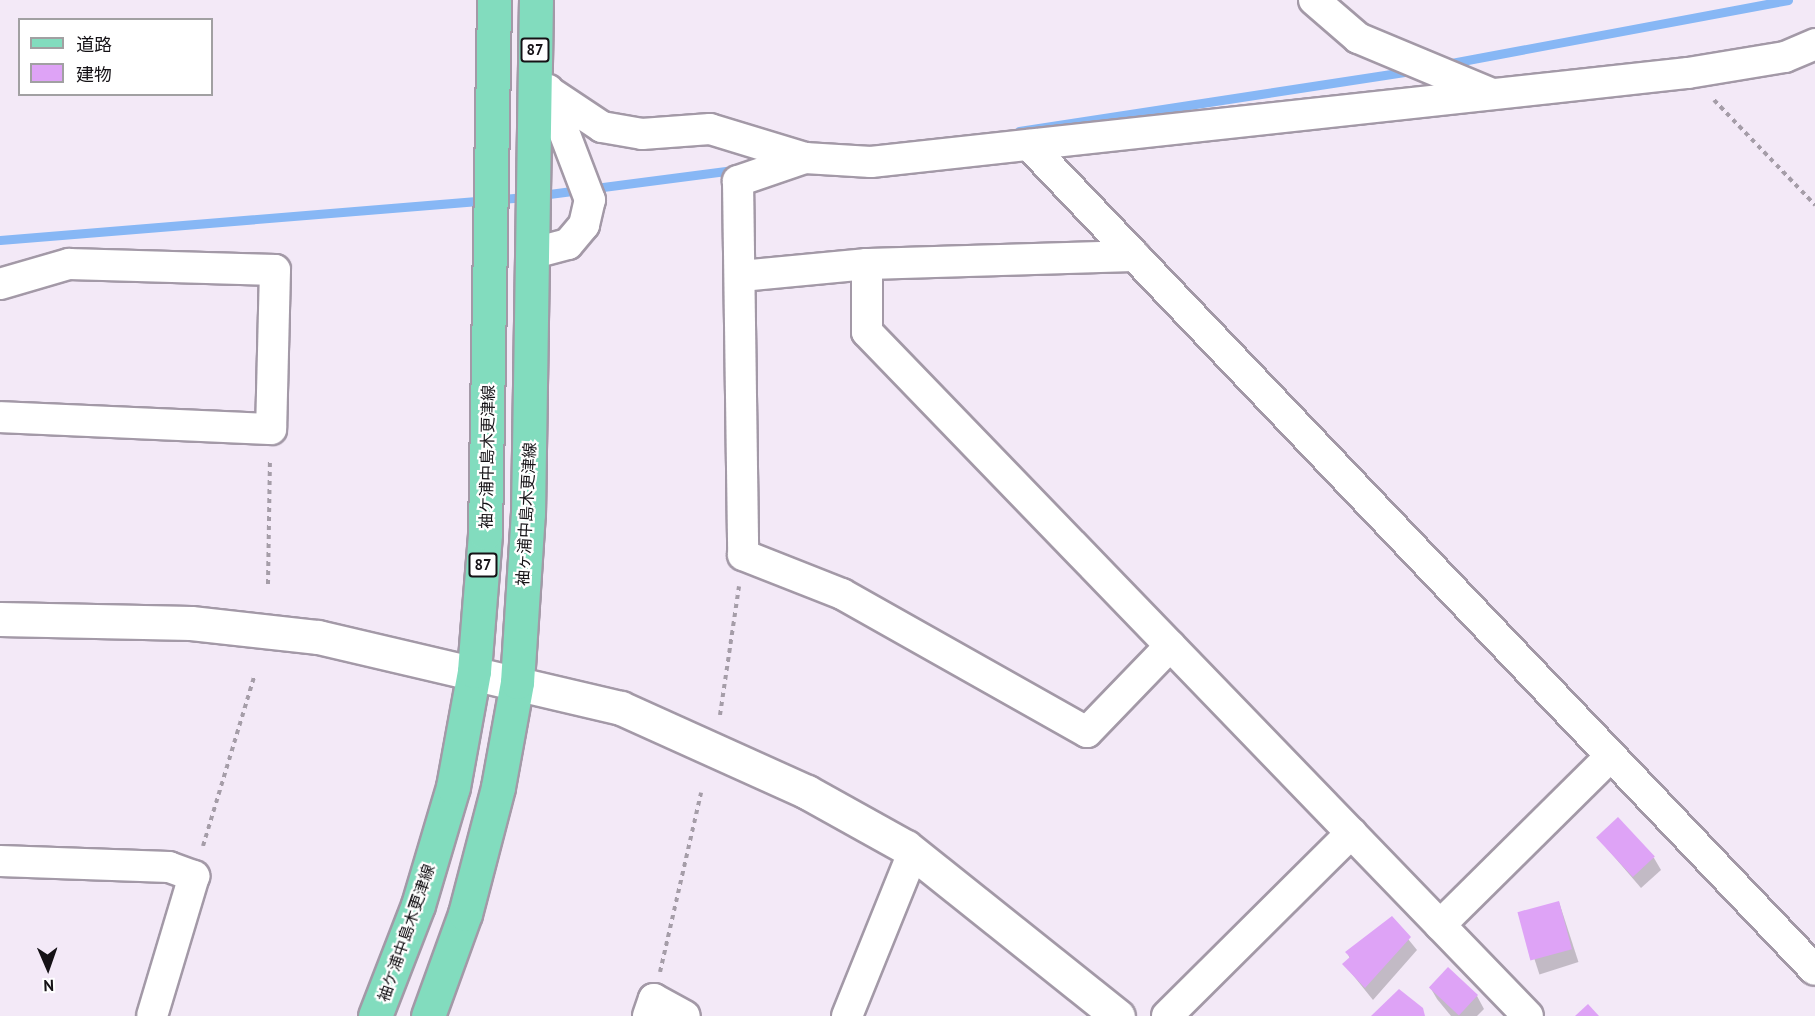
<!DOCTYPE html>
<meta charset="utf-8">
<style>
body{margin:0}
#map{position:relative;width:1815px;height:1016px;overflow:hidden;background:#f3e9f7;font-family:"PT Sans","Noto Sans JP",sans-serif}
div>[style]{position:absolute}
.shadow>*{inset:0;background:#0003;transform-origin:0 0}
.stream>*{height:9px;margin:-4.5px;padding:0 4.5px;transform-origin:4.5px;border-radius:4.5px;background:#87b7f5}
.building>*{inset:0;background:#dea3f6;transform-origin:0 0}
.path>*{height:4px;margin-top:-2px;transform-origin:0;background:repeating-linear-gradient(90deg,#a59da8 0 4.5px,transparent 0 9px)}
.roads{filter:drop-shadow(2px 0 #a399a7) drop-shadow(-2px 0 #a399a7) drop-shadow(0 2px #a399a7) drop-shadow(0 -2px #a399a7)}
.minor>*{height:30px;margin:-15px;padding:0 15px;transform-origin:15px;border-radius:15px;background:#fff}
.tertiary>*{height:33px;margin:-16.5px;padding:0 16.5px;transform-origin:16.5px;border-radius:16.5px;background:#fff}
.primary>*{height:33px;margin:-16.5px;padding:0 16.5px;transform-origin:16.5px;border-radius:16.5px;background:#82dcbe}
span{translate:-50% -50%;white-space:nowrap;text-align:center;line-height:1.15;-webkit-text-stroke:4.5px #fff;paint-order:stroke}
.shield-label span{padding:2px 4px;background:#fff;border:2px solid;border-radius:4px;-webkit-text-stroke-width:0}
.shield-label{font-size:15px;color:#151216;font-weight:700}
.street-label{font-size:16px;color:#151216}
.legend{position:absolute;left:18px;top:18px;width:195px;height:78px;box-sizing:border-box;background:#fff;border:2px solid #a1a0a2;margin:0;padding:8px 10px;list-style:none;font-size:18px;color:#151216}
.legend li{display:flex;align-items:center;gap:12px;height:30px}
.legend b{width:30px;border:2px solid #a1a0a2}
.north{position:absolute;left:18px;top:938px;width:60px;height:60px;-webkit-text-stroke:4px #fff;paint-order:stroke;rotate:178deg;font-size:16px;font-weight:700;line-height:24px;text-align:center;color:#151216}
.north::after{content:'';display:block;margin:auto;width:21px;height:27px;background:#151216;clip-path:polygon(50% 0,100% 100%,50% 72%,0 100%)}
</style>
<div id="map">
<div class="shadow">
<i style="clip-path:polygon(1598px 838px,1654px 858px,1661px 870px,1641px 888px)"></i>
<i style="left:1559px;top:902px;width:63px;height:41px;rotate:72deg"></i>
<i style="clip-path:polygon(1391px 918px,1417px 950px,1373px 1000px,1344px 964px,1350px 959px,1347px 952px)"></i>
<i style="clip-path:polygon(1448px 969px,1477px 996px,1484px 1009px,1477px 1016px,1451px 1016px,1437px 999px,1430px 987px)"></i>
</div>
<div class="stream">
<i style="left:1446px;top:64px;width:348px;rotate:-10.6deg"></i>
<i style="left:1019px;top:131px;width:398px;rotate:-8.7deg"></i>
<i style="left:0;top:240px;width:528px;rotate:-4.67deg"></i>
<i style="left:526px;top:197px;width:217px;rotate:-7.4deg"></i>
</div>
<div class="building">
<i style="left:1618px;top:817px;width:54px;height:30px;rotate:47deg"></i>
<i style="left:1559px;top:901px;width:50px;height:43px;rotate:75deg"></i>
<i style="clip-path:polygon(1392px 916px,1411px 937px,1365px 988px,1342px 964px,1350px 957px,1345px 952px)"></i>
<i style="left:1448px;top:967px;width:41px;height:28px;rotate:43deg"></i>
<i style="clip-path:polygon(1399px 989px,1423px 1008px,1425px 1016px,1371px 1016px)"></i>
<i style="clip-path:polygon(1588px 1004px,1599px 1016px,1575px 1016px)"></i>
</div>
<div class="path">
<i style="left:1714px;top:100px;width:146px;rotate:46.1deg"></i>
<i style="left:268px;top:584px;width:124px;rotate:-89.1deg"></i>
<i style="left:720px;top:715px;width:130px;rotate:-81.6deg"></i>
<i style="left:203px;top:846px;width:177px;rotate:-73.2deg"></i>
<i style="left:660px;top:972px;width:184px;rotate:-77.1deg"></i>
</div>
<div class="roads">
<div class="minor">
<i style="left:1314px;top:0;width:58px;rotate:40.8deg"></i>
<i style="left:1358px;top:38px;width:145px;rotate:22.7deg"></i>
<i style="left:548px;top:91px;width:65px;rotate:33.7deg"></i>
<i style="left:602px;top:127px;width:41px;rotate:9.9deg"></i>
<i style="left:642px;top:134px;width:68px;rotate:-4.2deg"></i>
<i style="left:710px;top:129px;width:99px;rotate:17deg"></i>
<i style="left:805px;top:158px;width:66px;rotate:3.5deg"></i>
<i style="left:871px;top:162px;width:822px;rotate:-6.22deg"></i>
<i style="left:1688px;top:73px;width:98px;rotate:-9.4deg"></i>
<i style="left:1785px;top:57px;width:33px;rotate:-23deg"></i>
<i style="left:1029px;top:145px;width:1139px;rotate:46.39deg"></i>
<i style="left:805px;top:158px;width:71px;rotate:161.1deg"></i>
<i style="left:738px;top:181px;width:374px;rotate:89.2deg"></i>
<i style="left:743px;top:555px;width:106px;rotate:21.5deg"></i>
<i style="left:842px;top:594px;width:281px;rotate:29.4deg"></i>
<i style="left:1087px;top:732px;width:120px;rotate:-46deg"></i>
<i style="left:534px;top:253px;width:35px;rotate:-15deg"></i>
<i style="left:568px;top:244px;width:25px;rotate:-50deg"></i>
<i style="left:584px;top:225px;width:26px;rotate:-77deg"></i>
<i style="left:590px;top:200px;width:118px;rotate:-110.9deg"></i>
<i style="left:867px;top:264px;width:68px;rotate:90deg"></i>
<i style="left:867px;top:332px;width:951px;rotate:45.98deg"></i>
<i style="left:741px;top:276px;width:127px;rotate:-5.4deg"></i>
<i style="left:867px;top:264px;width:268px;rotate:-1.7deg"></i>
<i style="left:0;top:284px;width:72px;rotate:-16.2deg"></i>
<i style="left:69px;top:264px;width:206px;rotate:1.7deg"></i>
<i style="left:275px;top:270px;width:159px;rotate:91.4deg"></i>
<i style="left:271px;top:429px;width:271px;rotate:-177.5deg"></i>
<i style="left:0;top:861px;width:169px;rotate:2deg"></i>
<i style="left:169px;top:867px;width:27px;rotate:20deg"></i>
<i style="left:194px;top:876px;width:146px;rotate:106.7deg"></i>
<i style="left:1440px;top:925px;width:240px;rotate:-44.7deg"></i>
<i style="left:648px;top:1016px;width:18px;rotate:-71deg"></i>
<i style="left:654px;top:999px;width:35px;rotate:29deg"></i>
<i style="left:847px;top:1016px;width:176px;rotate:-68deg"></i>
<i style="left:1167px;top:1016px;width:260px;rotate:-44.8deg"></i>
</div>
<div class="tertiary">
<i style="left:0;top:619px;width:191px;rotate:1.2deg"></i>
<i style="left:191px;top:623px;width:128px;rotate:6.3deg"></i>
<i style="left:318px;top:637px;width:311px;rotate:13.2deg"></i>
<i style="left:621px;top:708px;width:204px;rotate:24.3deg"></i>
<i style="left:807px;top:792px;width:113px;rotate:29.1deg"></i>
<i style="left:906px;top:847px;width:271px;rotate:38.6deg"></i>
</div>
<div class="primary">
<i style="left:375px;top:1016px;width:119px;rotate:-68.8deg"></i>
<i style="left:418px;top:905px;width:123px;rotate:-73.5deg"></i>
<i style="left:453px;top:787px;width:118px;rotate:-79.7deg"></i>
<i style="left:474px;top:671px;width:138px;rotate:-85.4deg"></i>
<i style="left:485px;top:533px;width:533px;rotate:-89.03deg"></i>
<i style="left:428px;top:1016px;width:109px;rotate:-70.1deg"></i>
<i style="left:465px;top:914px;width:131px;rotate:-75.4deg"></i>
<i style="left:498px;top:787px;width:107px;rotate:-79.7deg"></i>
<i style="left:517px;top:682px;width:168px;rotate:-86.3deg"></i>
<i style="left:528px;top:514px;width:514px;rotate:-89.11deg"></i>
</div>
</div>
<div class="shield-label">
<span style="left:535px;top:50px">87</span>
<span style="left:483px;top:565px">87</span>
</div>
<div class="street-label">
<span style="left:487px;top:457px;rotate:-89deg">袖ケ浦中島木更津線</span>
<span style="left:526px;top:514px;rotate:-87deg">袖ヶ浦中島木更津線</span>
<span style="left:406px;top:933px;rotate:-71deg">袖ケ浦中島木更津線</span>
</div>
<ul class="legend">
<li><b style="height:8px;background:#82dcbe"></b>道路</li>
<li><b style="height:16px;background:#dea3f6"></b>建物</li>
</ul>
<div class="north">N</div>
</div>
